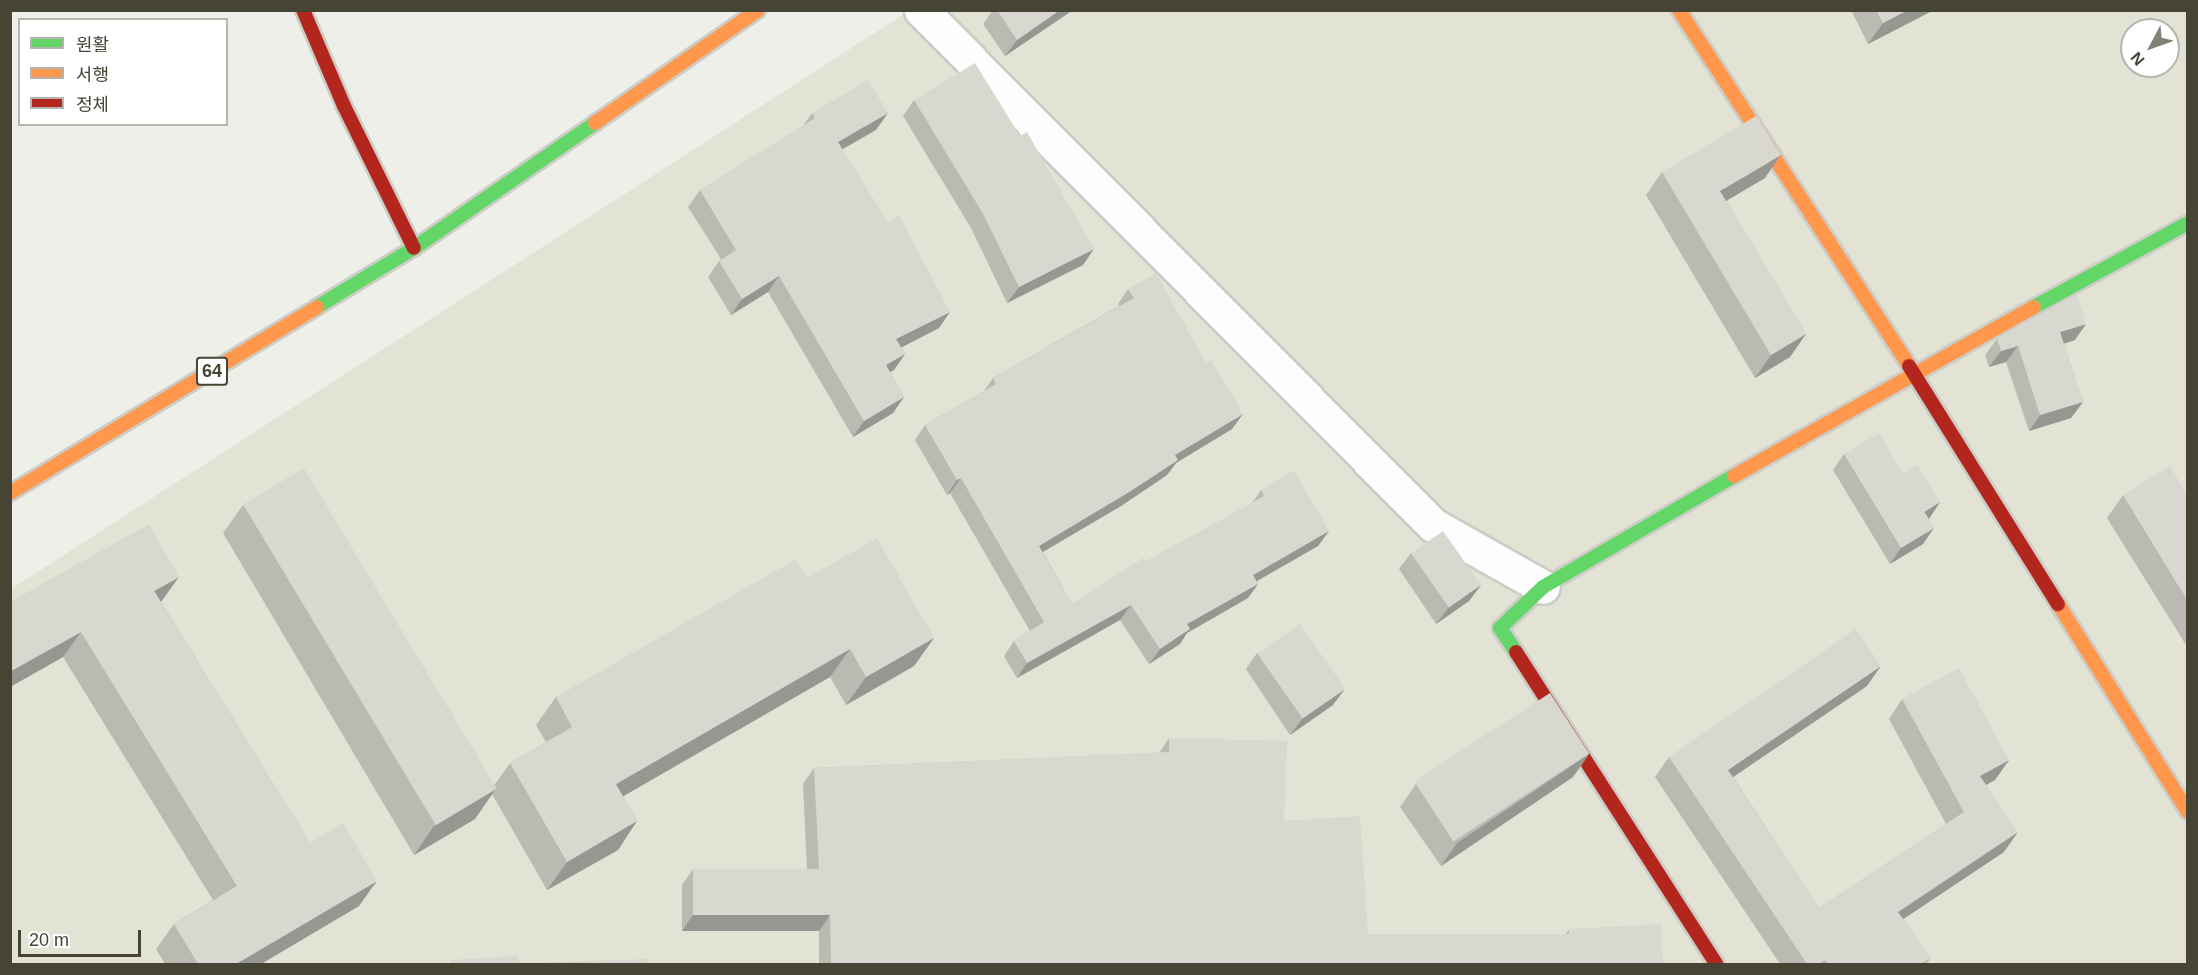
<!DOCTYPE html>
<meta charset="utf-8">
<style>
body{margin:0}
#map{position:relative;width:2198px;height:975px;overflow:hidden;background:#eeefe8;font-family:Arial,"Noto Sans KR",sans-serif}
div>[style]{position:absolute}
.residential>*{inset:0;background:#e2e3d5}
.roads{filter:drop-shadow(2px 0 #cccdc6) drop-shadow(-2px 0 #cccdc6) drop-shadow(0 2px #cccdc6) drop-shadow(0 -2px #cccdc6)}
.street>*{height:33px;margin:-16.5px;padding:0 16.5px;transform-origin:16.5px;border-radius:16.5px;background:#fcfdfc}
.fast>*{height:14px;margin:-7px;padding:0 7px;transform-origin:7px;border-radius:7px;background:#63d668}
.slow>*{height:14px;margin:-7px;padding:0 7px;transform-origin:7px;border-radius:7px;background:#ff974d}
.jam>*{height:14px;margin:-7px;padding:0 7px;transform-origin:7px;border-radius:7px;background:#b3261e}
.wall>*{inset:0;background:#babab3}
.shaded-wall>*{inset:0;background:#979792}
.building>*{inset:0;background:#d8d8d0;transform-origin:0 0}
span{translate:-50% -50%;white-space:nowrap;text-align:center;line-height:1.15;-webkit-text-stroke:4.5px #fff;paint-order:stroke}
.shield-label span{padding:2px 4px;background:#fff;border:2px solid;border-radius:4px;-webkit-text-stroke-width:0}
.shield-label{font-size:18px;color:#454435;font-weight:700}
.frame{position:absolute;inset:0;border:12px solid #454435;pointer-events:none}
.legend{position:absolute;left:18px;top:18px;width:210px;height:108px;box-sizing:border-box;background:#fff;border:2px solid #b5b4ae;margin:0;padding:8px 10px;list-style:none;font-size:18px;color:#454435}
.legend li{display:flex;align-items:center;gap:12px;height:30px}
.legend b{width:30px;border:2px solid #b5b4ae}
.north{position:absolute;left:2120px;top:18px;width:60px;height:60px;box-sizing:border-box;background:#fff;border:2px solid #b5b4ae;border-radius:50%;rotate:229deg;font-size:16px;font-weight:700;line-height:24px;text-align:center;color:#454435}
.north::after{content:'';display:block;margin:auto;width:21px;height:27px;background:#808074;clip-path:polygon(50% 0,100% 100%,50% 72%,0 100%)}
.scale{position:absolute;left:18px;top:930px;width:123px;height:27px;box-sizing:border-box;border:3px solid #454435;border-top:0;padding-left:8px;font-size:18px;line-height:21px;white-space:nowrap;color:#454435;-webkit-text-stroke:4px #fff;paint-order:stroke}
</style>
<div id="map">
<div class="residential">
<i style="clip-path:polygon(evenodd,909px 11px,2187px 11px,2187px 964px,11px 964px,11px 589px,909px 11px,2132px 30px,2168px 30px,2168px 66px,2132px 66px,2132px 30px)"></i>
</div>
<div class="roads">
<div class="street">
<i style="left:921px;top:10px;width:726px;rotate:45.17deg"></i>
<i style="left:1433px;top:525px;width:126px;rotate:29.4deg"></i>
</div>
<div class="fast">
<i style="left:317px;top:307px;width:114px;rotate:-31.3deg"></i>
<i style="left:414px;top:248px;width:220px;rotate:-34.6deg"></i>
<i style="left:2034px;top:307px;width:175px;rotate:-28.6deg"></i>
<i style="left:1516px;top:652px;width:29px;rotate:-124deg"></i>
<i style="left:1500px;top:628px;width:59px;rotate:-43.6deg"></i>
<i style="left:1543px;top:587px;width:221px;rotate:-30.2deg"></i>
</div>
<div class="slow">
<i style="left:1679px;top:10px;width:424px;rotate:57.1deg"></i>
<i style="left:595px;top:123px;width:198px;rotate:-34.7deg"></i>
<i style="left:1734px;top:476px;width:344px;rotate:-29.4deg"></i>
<i style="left:10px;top:493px;width:359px;rotate:-31.2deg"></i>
<i style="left:2058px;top:604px;width:245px;rotate:58deg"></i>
</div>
<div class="jam">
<i style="left:303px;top:10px;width:104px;rotate:66.9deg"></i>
<i style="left:344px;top:106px;width:158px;rotate:63.8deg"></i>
<i style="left:1909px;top:366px;width:281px;rotate:58deg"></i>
<i style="left:1516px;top:652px;width:371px;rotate:57.3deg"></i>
</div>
</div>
<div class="wall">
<i style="clip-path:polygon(993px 10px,1073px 10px,1005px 56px,983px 24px)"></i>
<i style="clip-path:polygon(1851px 10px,1934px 10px,1868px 44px)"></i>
<i style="clip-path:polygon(914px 100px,1083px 265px,1007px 303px,971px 228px,903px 116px)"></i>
<i style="clip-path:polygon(812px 113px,876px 130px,842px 149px,939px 328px,901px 347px,905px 354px,894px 370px,890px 372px,904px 397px,893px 413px,853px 437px,768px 292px,731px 315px,708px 277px,719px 261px,721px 259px,688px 207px,700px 190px,803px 126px)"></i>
<i style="clip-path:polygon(1662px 172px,1765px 178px,1726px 201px,1806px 334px,1790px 357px,1755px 378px,1646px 195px)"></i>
<i style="clip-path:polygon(1128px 289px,1232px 429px,1176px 463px,1167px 475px,1121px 506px,1043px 552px,1072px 604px,1252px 503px,1261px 490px,1329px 531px,1318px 546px,1257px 581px,1258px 584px,1248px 598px,1187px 633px,1180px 644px,1149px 664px,1120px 620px,1017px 678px,1004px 656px,1014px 641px,1030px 631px,950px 493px,947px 495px,915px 440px,925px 425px,984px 391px,993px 378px,1119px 306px,1118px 304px)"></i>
<i style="clip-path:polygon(1997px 339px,2075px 340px,2064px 344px,2083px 402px,2071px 418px,2029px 431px,2006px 362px,1989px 367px,1985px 355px)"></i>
<i style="clip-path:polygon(1844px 454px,1929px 519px,1923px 544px,1890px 564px,1833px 470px)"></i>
<i style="clip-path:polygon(2187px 494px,2187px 644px,2186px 645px,2107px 518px,2123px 495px)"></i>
<i style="clip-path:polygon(243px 505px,493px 787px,510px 763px,546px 742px,536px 725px,556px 697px,807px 578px,934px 638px,914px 666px,846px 705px,830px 677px,623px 796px,637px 821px,618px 850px,547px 890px,492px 794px,475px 819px,414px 855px,223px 533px)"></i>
<i style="clip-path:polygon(1411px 553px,1481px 585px,1469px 601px,1436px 624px,1399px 569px)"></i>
<i style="clip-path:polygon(10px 602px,161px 602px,310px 843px,359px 906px,261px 964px,165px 964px,156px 949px,174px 924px,213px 900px,63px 657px,10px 687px)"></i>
<i style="clip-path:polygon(1257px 653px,1333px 705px,1290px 735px,1246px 669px)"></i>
<i style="clip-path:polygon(1867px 686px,1733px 777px,1819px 908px,1946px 824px,1889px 719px,1902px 699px,2009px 760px,1995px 780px,1986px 785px,2004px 852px,1903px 919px,1931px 958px,1926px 964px,1780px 964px,1655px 777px,1669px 757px)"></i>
<i style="clip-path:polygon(1169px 738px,1284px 821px,1368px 934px,1566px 934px,1569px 929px,1663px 963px,1662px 964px,819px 964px,819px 931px,682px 931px,682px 885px,693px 869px,807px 869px,803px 784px,814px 768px,1159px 753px)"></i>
<i style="clip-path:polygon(1589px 754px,1573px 777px,1441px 866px,1400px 807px,1416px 784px)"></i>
</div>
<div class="shaded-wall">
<i style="clip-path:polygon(1060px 10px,1073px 10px,1005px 56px,1017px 40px)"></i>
<i style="clip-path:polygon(1908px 10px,1934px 10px,1868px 44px,1883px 23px)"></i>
<i style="clip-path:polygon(888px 113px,876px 130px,827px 158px,838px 142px)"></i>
<i style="clip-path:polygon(1781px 155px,1765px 178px,1704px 214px,1720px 191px)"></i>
<i style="clip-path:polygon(1094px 249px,1083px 265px,1007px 303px,1019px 287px)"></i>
<i style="clip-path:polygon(779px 276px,768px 292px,731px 315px,742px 299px)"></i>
<i style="clip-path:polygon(950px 312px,939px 328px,885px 356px,896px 339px)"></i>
<i style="clip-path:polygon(2086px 324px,2075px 340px,2049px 348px,2060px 332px)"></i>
<i style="clip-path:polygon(1806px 334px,1790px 357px,1755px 378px,1771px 355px)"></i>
<i style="clip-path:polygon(2018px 346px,2006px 362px,1989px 367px,2001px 351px)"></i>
<i style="clip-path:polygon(905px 354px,894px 370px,874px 381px,886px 365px)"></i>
<i style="clip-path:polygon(904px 397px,893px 413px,853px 437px,864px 421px)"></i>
<i style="clip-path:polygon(2083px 402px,2071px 418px,2029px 431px,2040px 415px)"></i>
<i style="clip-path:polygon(1243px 414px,1232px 429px,1176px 463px,1167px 475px,1121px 506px,1029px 560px,1039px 546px,1175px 455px)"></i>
<i style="clip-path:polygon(961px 478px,950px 493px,947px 495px,957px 480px)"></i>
<i style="clip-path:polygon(1940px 502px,1929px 519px,1924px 512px)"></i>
<i style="clip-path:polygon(1934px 528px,1923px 544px,1890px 564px,1901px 548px)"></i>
<i style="clip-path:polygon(1329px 531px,1318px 546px,1243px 589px,1253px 575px)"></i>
<i style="clip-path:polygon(179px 577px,161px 602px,154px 591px)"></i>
<i style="clip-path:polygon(1258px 584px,1248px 598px,1187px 633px,1180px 644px,1149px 664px,1160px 649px,1187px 624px)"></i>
<i style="clip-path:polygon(1481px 585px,1469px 601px,1436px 624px,1448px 608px)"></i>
<i style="clip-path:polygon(1131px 605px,1120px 620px,1017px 678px,1027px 663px)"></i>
<i style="clip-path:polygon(81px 632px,63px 657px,10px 687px,10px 674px,13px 670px)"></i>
<i style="clip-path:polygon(934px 638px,914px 666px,846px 705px,866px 677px)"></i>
<i style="clip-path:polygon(850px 649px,830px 677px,596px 812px,616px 784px)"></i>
<i style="clip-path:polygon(1881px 666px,1867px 686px,1714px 790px,1728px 770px)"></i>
<i style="clip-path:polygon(1345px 689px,1333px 705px,1290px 735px,1302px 719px)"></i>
<i style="clip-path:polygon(1589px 754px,1573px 777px,1441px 866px,1457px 843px)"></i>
<i style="clip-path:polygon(2009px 760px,1995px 780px,1966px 796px,1980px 776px)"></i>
<i style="clip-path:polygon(495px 790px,475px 819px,414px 855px,434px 826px)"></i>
<i style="clip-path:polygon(637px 821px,618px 850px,547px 890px,567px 862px)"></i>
<i style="clip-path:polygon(2018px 832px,2004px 852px,1884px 932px,1898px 912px)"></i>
<i style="clip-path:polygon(377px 881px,359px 906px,261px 964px,236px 964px)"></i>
<i style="clip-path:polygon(693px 915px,830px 915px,819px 931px,682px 931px)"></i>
<i style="clip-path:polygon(1663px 963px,1662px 964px,1633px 964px)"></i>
</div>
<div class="building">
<i style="clip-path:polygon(997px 10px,1060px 10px,1017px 40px)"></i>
<i style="clip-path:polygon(1876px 10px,1908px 10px,1883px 23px)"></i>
<i style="clip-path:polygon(975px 63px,1020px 136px,1027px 132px,1094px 249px,1019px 287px,982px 212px,914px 100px)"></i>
<i style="clip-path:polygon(868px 80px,888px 113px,838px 142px,888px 222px,899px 215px,950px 312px,896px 339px,905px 354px,886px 365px,904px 397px,864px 421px,779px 276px,742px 299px,719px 261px,736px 250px,700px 190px,815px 118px,812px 113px)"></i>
<i style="clip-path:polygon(1756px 116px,1781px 155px,1720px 191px,1806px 334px,1771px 355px,1662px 172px)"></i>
<i style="clip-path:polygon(1156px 273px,1206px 363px,1211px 360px,1243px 414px,1175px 455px,1178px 460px,1131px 491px,1039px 546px,1072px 604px,1143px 558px,1146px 561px,1264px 496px,1261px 490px,1294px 470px,1329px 531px,1253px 575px,1258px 584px,1187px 624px,1190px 629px,1160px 649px,1131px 605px,1027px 663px,1014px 641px,1044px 622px,961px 478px,957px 480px,925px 425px,996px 384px,993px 378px,1134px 298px,1128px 289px)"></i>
<i style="clip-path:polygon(2077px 295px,2086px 324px,2060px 332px,2083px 402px,2040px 415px,2018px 346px,2001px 351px,1997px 339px)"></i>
<i style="clip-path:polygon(1879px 433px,1903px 474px,1917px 465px,1940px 502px,1924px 512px,1934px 528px,1901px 548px,1844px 454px)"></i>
<i style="clip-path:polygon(2170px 466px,2187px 494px,2187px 600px,2123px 495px)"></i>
<i style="left:304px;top:468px;width:374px;height:71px;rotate:59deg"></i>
<i style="clip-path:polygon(149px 524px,179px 577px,154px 591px,310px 843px,343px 823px,377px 881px,236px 964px,198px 964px,174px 924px,237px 886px,81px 632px,13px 670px,10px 666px,10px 602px)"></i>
<i style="left:1443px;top:531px;width:66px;height:39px;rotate:55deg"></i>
<i style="clip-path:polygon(877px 538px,934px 638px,866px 677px,850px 649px,616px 784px,637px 821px,567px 862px,510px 763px,572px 727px,556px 697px,796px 559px,807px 578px)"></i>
<i style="left:1300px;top:624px;width:79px;height:52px;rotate:55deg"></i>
<i style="clip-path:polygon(1856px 629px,1881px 666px,1728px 770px,1819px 908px,1964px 812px,1902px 699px,1959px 668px,2009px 760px,1980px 776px,2018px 832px,1898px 912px,1931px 958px,1921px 964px,1828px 964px,1825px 960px,1818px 964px,1807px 964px,1669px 757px)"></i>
<i style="left:1550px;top:693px;width:72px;height:162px;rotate:57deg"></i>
<i style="clip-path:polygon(1169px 738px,1287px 741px,1284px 821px,1360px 816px,1368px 934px,1569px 934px,1569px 929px,1661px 924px,1663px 963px,1633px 964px,831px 964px,830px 915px,693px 915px,693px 869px,819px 869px,814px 768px,1169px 752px)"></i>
<i style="clip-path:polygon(518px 956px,519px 963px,649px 959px,649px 964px,450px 964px,450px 960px)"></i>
</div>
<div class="shield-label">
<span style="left:212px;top:371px">64</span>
</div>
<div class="frame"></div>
<ul class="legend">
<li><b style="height:8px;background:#63d668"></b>원활</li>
<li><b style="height:8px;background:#ff974d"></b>서행</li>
<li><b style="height:8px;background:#b3261e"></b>정체</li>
</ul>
<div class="north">N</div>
<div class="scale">20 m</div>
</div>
